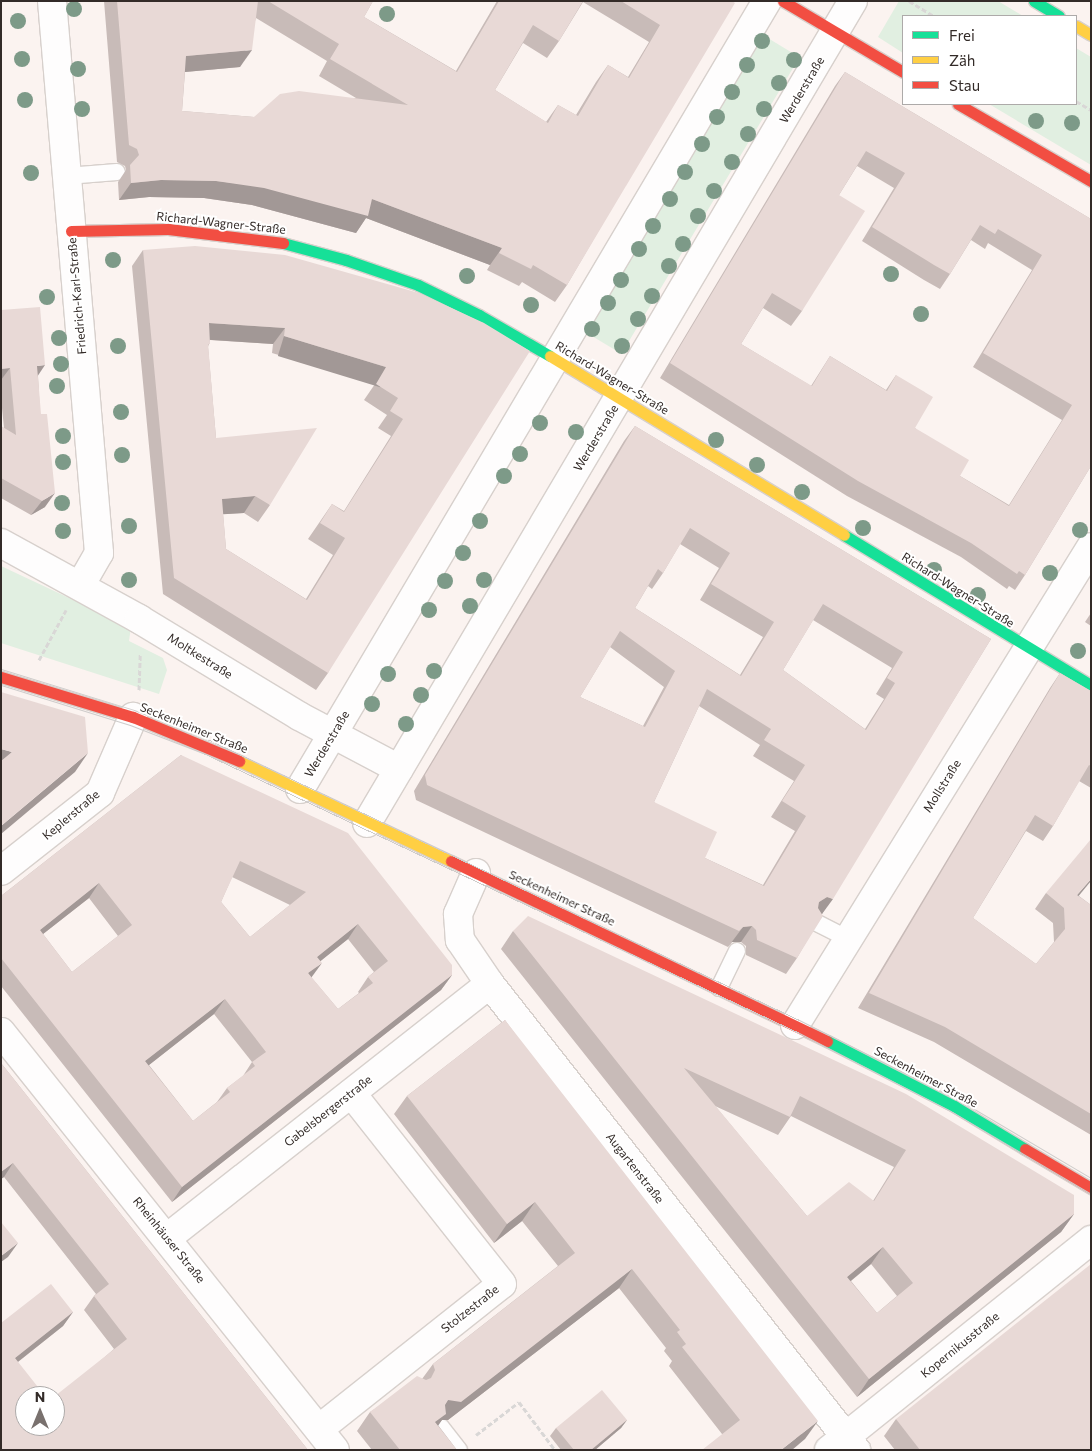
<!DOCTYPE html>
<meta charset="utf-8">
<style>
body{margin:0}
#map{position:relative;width:1092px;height:1451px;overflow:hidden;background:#fbf3f0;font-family:Commissioner,sans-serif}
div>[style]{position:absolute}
.green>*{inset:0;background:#e1efe1;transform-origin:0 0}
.path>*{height:3px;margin-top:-1.5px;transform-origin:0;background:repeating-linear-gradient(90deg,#d9d7d6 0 5px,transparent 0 7.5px)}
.roads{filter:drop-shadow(1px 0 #d7d0cc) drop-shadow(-1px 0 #d7d0cc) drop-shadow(0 1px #d7d0cc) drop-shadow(0 -1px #d7d0cc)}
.lane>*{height:16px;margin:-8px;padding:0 8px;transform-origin:8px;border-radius:8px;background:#fefdfd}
.street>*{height:28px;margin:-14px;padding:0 14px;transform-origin:14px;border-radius:14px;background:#fefdfd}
.fast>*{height:11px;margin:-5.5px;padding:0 5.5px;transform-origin:5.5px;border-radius:5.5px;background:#16e098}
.slow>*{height:11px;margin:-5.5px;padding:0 5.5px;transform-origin:5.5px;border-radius:5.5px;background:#ffcf43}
.jam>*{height:11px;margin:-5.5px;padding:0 5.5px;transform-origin:5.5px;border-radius:5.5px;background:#f24e42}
.tram>*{height:1px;margin:-0.5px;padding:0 0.5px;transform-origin:0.5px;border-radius:0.5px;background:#cecccb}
.trees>*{width:16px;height:16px;margin:-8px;border-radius:50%;background:#7d9a88}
.wall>*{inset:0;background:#c8bbb8}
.shaded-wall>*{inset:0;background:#a29896;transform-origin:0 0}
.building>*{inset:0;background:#e8d9d6}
span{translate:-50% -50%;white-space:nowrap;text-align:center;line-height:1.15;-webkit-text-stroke:4px #fff;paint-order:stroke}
.street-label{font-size:12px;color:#332b28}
.frame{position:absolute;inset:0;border:2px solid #332b28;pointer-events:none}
.legend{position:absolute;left:902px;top:15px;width:175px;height:90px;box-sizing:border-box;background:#fff;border:1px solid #adaaa9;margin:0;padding:6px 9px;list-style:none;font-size:15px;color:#332b28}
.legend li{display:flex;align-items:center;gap:10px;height:25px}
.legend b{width:25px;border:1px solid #adaaa9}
.north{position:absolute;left:15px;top:1386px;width:50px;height:50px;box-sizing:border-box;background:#fff;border:1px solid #adaaa9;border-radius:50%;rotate:0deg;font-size:14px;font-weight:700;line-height:20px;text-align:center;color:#332b28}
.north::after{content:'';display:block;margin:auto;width:18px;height:22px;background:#79716e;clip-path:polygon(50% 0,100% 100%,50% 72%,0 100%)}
</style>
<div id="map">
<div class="green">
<i style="clip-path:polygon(899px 1px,998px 1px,1023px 16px,903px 16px,903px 53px,878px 37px)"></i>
<i style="left:761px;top:34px;width:45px;height:346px;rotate:31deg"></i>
<i style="clip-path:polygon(1076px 48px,1091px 57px,1091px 165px,989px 104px,1076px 104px)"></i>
<i style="clip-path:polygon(1px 566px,131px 627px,129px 641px,163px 658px,167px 670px,159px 694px,1px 643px)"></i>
</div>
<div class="path">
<i style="left:909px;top:1px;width:29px;rotate:31deg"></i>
<i style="left:1076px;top:101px;width:17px;rotate:31deg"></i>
<i style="left:39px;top:660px;width:57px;rotate:-61.6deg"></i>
<i style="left:139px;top:690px;width:36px;rotate:-88deg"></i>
<i style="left:476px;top:1435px;width:54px;rotate:-37.5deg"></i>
<i style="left:519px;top:1402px;width:60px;rotate:53.1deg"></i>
</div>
<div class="roads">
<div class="lane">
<i style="left:67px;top:176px;width:50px;rotate:-4.6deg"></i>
<i style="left:817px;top:923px;width:34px;rotate:27deg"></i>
<i style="left:719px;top:988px;width:41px;rotate:-64.1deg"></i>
<i style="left:441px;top:1427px;width:29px;rotate:52deg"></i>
</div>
<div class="street">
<i style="left:52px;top:1px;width:554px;rotate:85.13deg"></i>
<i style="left:99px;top:553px;width:38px;rotate:120deg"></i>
<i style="left:1px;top:543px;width:158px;rotate:28.8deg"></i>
<i style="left:139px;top:619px;width:187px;rotate:31.2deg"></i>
<i style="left:299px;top:716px;width:113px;rotate:27.9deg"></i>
<i style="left:300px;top:789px;width:916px;rotate:-59.35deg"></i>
<i style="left:367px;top:823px;width:955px;rotate:-59.41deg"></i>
<i style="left:1px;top:871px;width:126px;rotate:-38.2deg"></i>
<i style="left:100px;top:793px;width:83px;rotate:-66.5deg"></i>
<i style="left:476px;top:873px;width:45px;rotate:113.7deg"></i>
<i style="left:458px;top:914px;width:26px;rotate:86deg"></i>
<i style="left:460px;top:940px;width:53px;rotate:55.7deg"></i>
<i style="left:490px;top:984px;width:593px;rotate:51.85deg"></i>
<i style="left:795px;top:1025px;width:562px;rotate:-58.23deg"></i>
<i style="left:1px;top:1032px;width:535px;rotate:51.37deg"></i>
<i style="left:167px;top:1238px;width:411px;rotate:-38.2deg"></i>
<i style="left:319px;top:1429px;width:233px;rotate:-38.4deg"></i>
<i style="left:502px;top:1284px;width:243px;rotate:-128.3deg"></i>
<i style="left:829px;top:1450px;width:336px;rotate:-38.7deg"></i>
</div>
<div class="fast">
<i style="left:1034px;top:1px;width:29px;rotate:31deg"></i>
<i style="left:283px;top:243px;width:65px;rotate:15.1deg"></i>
<i style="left:346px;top:260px;width:76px;rotate:19.1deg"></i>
<i style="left:418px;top:285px;width:68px;rotate:26.2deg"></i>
<i style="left:479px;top:315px;width:82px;rotate:30deg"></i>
<i style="left:844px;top:535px;width:289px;rotate:31.3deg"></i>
<i style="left:827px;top:1041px;width:143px;rotate:27.1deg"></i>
<i style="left:954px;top:1106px;width:83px;rotate:31.2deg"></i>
</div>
<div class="slow">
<i style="left:1076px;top:26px;width:17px;rotate:31deg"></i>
<i style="left:550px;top:356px;width:344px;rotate:31.3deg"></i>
<i style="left:239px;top:761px;width:234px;rotate:25.3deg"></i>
</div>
<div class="jam">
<i style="left:783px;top:1px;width:139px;rotate:30.6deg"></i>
<i style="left:958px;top:104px;width:154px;rotate:30.1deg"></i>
<i style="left:71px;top:231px;width:97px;rotate:-1.2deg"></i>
<i style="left:168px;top:229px;width:116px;rotate:6.9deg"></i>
<i style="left:1px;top:677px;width:138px;rotate:16.9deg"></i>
<i style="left:133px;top:717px;width:115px;rotate:22.5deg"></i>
<i style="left:451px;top:861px;width:417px;rotate:25.6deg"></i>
<i style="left:1025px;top:1149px;width:77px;rotate:30.6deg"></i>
</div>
</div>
<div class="tram">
<i style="left:1px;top:669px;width:139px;rotate:17.1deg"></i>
<i style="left:134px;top:710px;width:79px;rotate:21.7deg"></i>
<i style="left:207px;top:739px;width:655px;rotate:25.39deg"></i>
<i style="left:799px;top:1020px;width:179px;rotate:26.6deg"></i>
<i style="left:959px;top:1100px;width:153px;rotate:30.6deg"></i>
<i style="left:1px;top:685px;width:135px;rotate:17.2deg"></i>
<i style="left:130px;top:725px;width:78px;rotate:21deg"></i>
<i style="left:203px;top:753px;width:658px;rotate:25.16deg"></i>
<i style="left:799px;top:1033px;width:172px;rotate:27.3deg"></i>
<i style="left:952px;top:1112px;width:161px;rotate:30.5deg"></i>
</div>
<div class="trees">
<i style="left:74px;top:9px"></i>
<i style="left:387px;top:14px"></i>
<i style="left:18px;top:21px"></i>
<i style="left:762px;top:41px"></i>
<i style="left:22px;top:59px"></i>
<i style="left:794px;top:60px"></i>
<i style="left:747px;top:65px"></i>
<i style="left:78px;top:69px"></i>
<i style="left:779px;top:83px"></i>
<i style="left:732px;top:92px"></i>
<i style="left:25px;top:100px"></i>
<i style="left:82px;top:109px"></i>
<i style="left:764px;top:109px"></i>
<i style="left:717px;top:117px"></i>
<i style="left:1036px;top:121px"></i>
<i style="left:1072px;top:123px"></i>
<i style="left:748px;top:134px"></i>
<i style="left:702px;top:144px"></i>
<i style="left:732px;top:162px"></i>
<i style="left:685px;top:172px"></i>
<i style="left:31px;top:173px"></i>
<i style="left:714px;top:191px"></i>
<i style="left:670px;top:199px"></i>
<i style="left:698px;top:216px"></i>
<i style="left:653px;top:226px"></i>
<i style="left:683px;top:244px"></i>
<i style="left:639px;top:249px"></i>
<i style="left:113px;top:260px"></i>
<i style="left:669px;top:266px"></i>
<i style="left:891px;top:274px"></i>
<i style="left:467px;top:276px"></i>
<i style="left:621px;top:280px"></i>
<i style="left:652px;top:296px"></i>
<i style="left:47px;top:297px"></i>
<i style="left:608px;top:303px"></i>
<i style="left:531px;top:305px"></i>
<i style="left:921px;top:314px"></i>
<i style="left:638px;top:319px"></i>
<i style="left:592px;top:329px"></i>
<i style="left:59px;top:338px"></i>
<i style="left:118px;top:346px"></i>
<i style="left:622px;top:346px"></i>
<i style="left:61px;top:364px"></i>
<i style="left:57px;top:386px"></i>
<i style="left:121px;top:412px"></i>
<i style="left:540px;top:423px"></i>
<i style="left:576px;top:432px"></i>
<i style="left:63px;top:436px"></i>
<i style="left:716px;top:440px"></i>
<i style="left:520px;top:454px"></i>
<i style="left:122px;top:455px"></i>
<i style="left:63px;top:462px"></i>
<i style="left:757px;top:465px"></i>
<i style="left:504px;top:476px"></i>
<i style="left:802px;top:492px"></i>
<i style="left:62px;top:503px"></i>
<i style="left:480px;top:521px"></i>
<i style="left:129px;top:526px"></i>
<i style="left:863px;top:528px"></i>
<i style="left:1080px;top:530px"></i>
<i style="left:63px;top:531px"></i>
<i style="left:463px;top:553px"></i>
<i style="left:934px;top:570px"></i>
<i style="left:1050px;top:573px"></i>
<i style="left:129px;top:580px"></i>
<i style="left:484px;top:580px"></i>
<i style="left:445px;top:581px"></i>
<i style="left:978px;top:595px"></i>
<i style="left:470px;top:606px"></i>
<i style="left:429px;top:610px"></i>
<i style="left:1078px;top:651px"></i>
<i style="left:434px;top:671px"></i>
<i style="left:388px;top:674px"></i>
<i style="left:421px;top:695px"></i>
<i style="left:372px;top:704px"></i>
<i style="left:406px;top:724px"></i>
</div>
<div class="wall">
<i style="clip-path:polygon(evenodd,104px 1px,373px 1px,364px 17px,456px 71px,497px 1px,732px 1px,567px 285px,555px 302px,522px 282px,519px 286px,487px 270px,490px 265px,366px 218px,356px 233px,252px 205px,204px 198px,149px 197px,119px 200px,118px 182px,126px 170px,125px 166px,117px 162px,104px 1px,583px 2px,649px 42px,628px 77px,608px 65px,596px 82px,576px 115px,558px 105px,546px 122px,495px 90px,523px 43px,547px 58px,559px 41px,583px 2px,104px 1px,256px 18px,327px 61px,319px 76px,356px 98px,254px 117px,182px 111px,185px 72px,240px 67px,256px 18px)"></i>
<i style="clip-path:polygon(evenodd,845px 72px,1091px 219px,1091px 466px,1025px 575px,1015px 590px,1009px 586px,1007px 589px,961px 557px,847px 496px,660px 378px,835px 86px,845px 72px,857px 166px,894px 188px,862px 241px,924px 280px,940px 289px,950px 274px,971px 240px,985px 249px,988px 243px,1032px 270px,973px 367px,1062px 420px,1009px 505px,960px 476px,915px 428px,896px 375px,886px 390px,830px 356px,811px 386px,741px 344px,763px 308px,791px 326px,802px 311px,839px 195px,857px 166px)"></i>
<i style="clip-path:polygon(evenodd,143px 250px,484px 323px,328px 673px,316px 690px,163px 594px,132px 266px,143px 250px,210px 340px,273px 344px,272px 353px,375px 384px,364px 400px,387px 415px,378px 428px,391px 436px,344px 511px,332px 504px,308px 539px,333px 555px,306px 599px,226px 549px,223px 514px,244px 513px,258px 522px,270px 505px,216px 438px,208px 347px,210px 340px)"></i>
<i style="clip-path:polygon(1px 310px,38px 376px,45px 507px,31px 515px,1px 498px,1px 427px,4px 428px,1px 398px)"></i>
<i style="clip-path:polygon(evenodd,635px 426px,991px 639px,822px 914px,797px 958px,786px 974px,746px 955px,746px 946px,741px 942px,732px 942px,728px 947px,416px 800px,414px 791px,624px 441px,635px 426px,680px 544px,719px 568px,700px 600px,763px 637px,740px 675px,635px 608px,648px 586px,652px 589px,663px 573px,680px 544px,635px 426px,813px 620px,892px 668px,876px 694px,884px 699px,865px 729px,783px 670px,813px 620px,635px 426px,610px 647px,664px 687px,643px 726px,580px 697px,610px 647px,635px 426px,699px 706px,760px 745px,753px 756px,794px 781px,771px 817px,795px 831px,763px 885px,705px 858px,654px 802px,699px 706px)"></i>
<i style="clip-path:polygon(1091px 613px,1091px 626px,1085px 622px)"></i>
<i style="clip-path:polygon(1060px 673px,1091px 691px,1091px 788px,1079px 781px,1053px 826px,1043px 841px,1026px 831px,973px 918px,1036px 964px,1054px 942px,1053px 923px,1035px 909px,1046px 893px,1079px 896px,1091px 905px,1091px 1135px,934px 1042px,858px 1008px,1050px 688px)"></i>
<i style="clip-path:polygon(evenodd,181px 755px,452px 975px,441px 990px,172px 1202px,1px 986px,1px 896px,181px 755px,232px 877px,290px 905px,250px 937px,221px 902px,232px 877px,181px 755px,89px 898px,118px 936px,72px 972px,43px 934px,89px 898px,181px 755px,348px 939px,374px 972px,368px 977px,358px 992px,359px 993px,338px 1009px,311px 977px,320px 961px,348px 939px,181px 755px,214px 1014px,252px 1062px,243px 1076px,227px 1088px,217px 1102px,193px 1121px,149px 1065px,214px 1014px)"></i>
<i style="clip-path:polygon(evenodd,513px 931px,1074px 1214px,1061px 1232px,857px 1397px,501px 949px,513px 931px,715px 1106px,778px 1135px,791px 1116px,894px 1167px,873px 1201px,807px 1216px,715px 1106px,513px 931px,871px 1264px,897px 1296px,877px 1313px,851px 1281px,871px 1264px)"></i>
<i style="clip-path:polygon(505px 1020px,805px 1439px,722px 1434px,669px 1366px,672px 1361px,664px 1351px,666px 1348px,619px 1288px,448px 1420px,442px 1420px,438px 1425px,457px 1450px,372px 1450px,357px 1431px,370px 1412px,422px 1379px,433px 1364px,558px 1266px,522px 1221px,494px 1243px,394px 1114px,407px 1096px)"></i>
<i style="clip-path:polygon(1px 1063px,308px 1450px,1px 1450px,1px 1323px,73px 1312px,63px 1326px,18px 1362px,25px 1426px,114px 1349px,84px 1310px,94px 1296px,96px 1294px,4px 1177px,1px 1179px)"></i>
<i style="clip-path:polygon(896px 1419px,1091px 1450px,895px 1450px,884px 1436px)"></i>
<i style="clip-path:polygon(627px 1420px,621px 1428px,595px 1450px,561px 1450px,550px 1436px,556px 1428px)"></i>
</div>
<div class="shaded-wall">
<i style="clip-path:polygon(252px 50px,240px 67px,174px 73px,186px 56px)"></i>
<i style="clip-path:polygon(161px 180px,216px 181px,372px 199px,502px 248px,490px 265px,366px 218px,356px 233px,252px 205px,204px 198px,149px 197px,119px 200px,131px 183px)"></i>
<i style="clip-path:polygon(209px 323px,285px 328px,273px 344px,197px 339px)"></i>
<i style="left:284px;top:336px;width:107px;height:21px;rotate:17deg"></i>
<i style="clip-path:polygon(45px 365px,35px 380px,37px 366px)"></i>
<i style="clip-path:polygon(10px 368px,1px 380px,1px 369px)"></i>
<i style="clip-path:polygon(55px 493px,45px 507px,31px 515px,42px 501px)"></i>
<i style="clip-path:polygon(255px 496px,244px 513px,211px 515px,222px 499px)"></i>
<i style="clip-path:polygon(1px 749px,12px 752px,1px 768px)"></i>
<i style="clip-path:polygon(88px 753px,75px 772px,1px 834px,1px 826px)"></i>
<i style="clip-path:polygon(1091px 879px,1091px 881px,1067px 910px,1077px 895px)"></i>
<i style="clip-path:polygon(99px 883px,89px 898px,29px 945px,40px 930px)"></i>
<i style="clip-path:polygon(827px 897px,833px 899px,822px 914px,808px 918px,819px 902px)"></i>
<i style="clip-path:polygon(358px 924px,348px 939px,307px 972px,317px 957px)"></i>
<i style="clip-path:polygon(752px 926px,741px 942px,732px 942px,728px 947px,743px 927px)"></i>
<i style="clip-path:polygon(322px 963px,311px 978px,308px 973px)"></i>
<i style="clip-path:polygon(452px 975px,441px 990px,172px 1202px,182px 1187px)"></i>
<i style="clip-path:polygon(225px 999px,214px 1014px,135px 1076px,145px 1061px)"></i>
<i style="clip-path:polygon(13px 1163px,4px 1177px,1px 1179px,1px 1172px)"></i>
<i style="clip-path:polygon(535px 1202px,522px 1221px,494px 1243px,507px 1224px)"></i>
<i style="clip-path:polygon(1074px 1214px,1061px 1232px,857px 1397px,869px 1379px)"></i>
<i style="clip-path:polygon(18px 1243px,8px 1257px,1px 1262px,1px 1256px)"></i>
<i style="clip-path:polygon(883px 1247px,871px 1264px,835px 1294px,847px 1277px)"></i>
<i style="clip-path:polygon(632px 1269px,619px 1288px,448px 1420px,442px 1420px,433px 1433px,435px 1419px,448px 1400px)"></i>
<i style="clip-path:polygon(73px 1312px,63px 1326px,5px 1372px,15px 1358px)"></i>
<i style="clip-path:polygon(627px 1420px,621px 1428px,595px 1450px,591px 1450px)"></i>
<i style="clip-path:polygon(818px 1421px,805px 1439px,792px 1450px,781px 1450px)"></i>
</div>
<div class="building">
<i style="clip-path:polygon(117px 1px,258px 1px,252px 50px,186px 56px,182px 111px,254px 117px,280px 94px,299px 91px,408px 105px,330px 59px,339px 44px,268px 1px,373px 1px,364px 17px,457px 72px,499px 1px,583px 1px,559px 41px,533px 25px,495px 90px,548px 123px,558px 105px,578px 116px,608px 65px,629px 78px,660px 25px,621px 1px,732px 1px,735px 3px,567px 285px,533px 265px,531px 269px,499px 253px,502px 248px,372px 199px,368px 216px,264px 188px,216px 181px,161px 180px,131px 183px,130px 165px,139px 155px,137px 149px,129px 145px)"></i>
<i style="clip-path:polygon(evenodd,845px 72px,1091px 219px,1091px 466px,1025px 575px,1019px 571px,1017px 574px,971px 543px,858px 481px,670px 363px,845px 72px,866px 151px,905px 173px,872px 227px,934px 265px,950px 274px,980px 225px,995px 234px,998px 229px,1042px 255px,983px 353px,1072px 405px,1009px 506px,960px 476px,969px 460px,915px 428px,933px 397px,896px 375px,887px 391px,830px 356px,812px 386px,741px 344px,772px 293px,802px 311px,865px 211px,839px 195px,866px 151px)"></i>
<i style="clip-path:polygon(1px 86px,2px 102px,1px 104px)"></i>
<i style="clip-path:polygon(evenodd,195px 246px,285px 255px,419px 293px,484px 323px,530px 351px,328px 673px,174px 578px,143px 250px,195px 246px,209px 323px,285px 328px,284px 336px,386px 367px,376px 384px,398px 398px,390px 411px,403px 419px,344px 512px,332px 504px,320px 523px,345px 538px,307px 600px,226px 549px,222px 499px,255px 496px,270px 505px,317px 428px,216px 438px,208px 344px,210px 344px,209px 323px)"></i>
<i style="clip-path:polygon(40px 307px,45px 365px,37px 366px,41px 414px,47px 414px,55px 493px,42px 501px,1px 478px,1px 426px,16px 435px,10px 368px,1px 369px,1px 310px)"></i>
<i style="clip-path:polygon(evenodd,635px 426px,991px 639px,833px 899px,827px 897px,819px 902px,818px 908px,823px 916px,797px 958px,757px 940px,756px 930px,752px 926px,743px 927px,739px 931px,427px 785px,425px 775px,635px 426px,690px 528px,730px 553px,711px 584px,774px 622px,741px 676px,635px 608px,658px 569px,663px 573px,690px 528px,635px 426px,823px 604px,903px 652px,887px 678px,895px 683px,866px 730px,783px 670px,823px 604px,635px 426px,620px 631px,675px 671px,645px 727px,580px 697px,620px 631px,635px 426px,707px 689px,771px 729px,764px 740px,805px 765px,782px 801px,806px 816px,764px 886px,705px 858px,717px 832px,654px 802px,707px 689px)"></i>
<i style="clip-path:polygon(1060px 673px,1091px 691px,1091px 766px,1089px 765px,1053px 826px,1035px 815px,973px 918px,1036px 964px,1065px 929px,1064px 908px,1046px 893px,1091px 839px,1091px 879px,1077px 895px,1091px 905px,1091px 1114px,945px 1027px,869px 993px)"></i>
<i style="clip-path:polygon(1px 692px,85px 717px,88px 753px,1px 826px,1px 761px,12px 752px,1px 749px)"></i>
<i style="clip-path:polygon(evenodd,181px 755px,348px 833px,452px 965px,452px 975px,182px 1187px,1px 958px,1px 896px,181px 755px,240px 861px,306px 892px,250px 937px,221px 902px,240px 861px,181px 755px,99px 883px,132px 925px,72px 972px,40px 930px,99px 883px,181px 755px,358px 924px,388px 961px,368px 977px,373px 983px,338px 1009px,308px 973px,322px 963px,317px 957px,358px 924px,181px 755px,225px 999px,266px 1052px,252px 1062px,255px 1066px,227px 1088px,230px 1092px,193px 1121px,145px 1061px,225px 999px)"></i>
<i style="clip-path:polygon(evenodd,528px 916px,906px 1094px,1074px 1195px,1074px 1214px,869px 1379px,513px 931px,528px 916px,684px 1068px,790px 1117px,800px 1096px,906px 1150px,874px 1201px,849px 1182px,807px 1216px,684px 1068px,528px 916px,883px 1247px,913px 1283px,877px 1313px,847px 1277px,883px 1247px)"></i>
<i style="clip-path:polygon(505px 1020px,818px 1421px,781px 1450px,702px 1450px,740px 1420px,682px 1347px,686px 1344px,677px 1332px,680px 1330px,632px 1269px,461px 1402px,448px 1400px,445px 1405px,446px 1414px,435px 1422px,457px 1450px,400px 1450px,370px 1412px,417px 1376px,426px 1380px,431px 1378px,435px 1370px,433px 1364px,575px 1253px,535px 1202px,507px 1224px,407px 1096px)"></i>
<i style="clip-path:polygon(1px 1063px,308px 1450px,1px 1450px,1px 1323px,51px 1284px,73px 1312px,15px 1358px,45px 1396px,25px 1396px,25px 1426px,55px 1426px,55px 1396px,127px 1339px,94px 1296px,109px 1284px,13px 1163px,1px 1172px)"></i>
<i style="clip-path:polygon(1px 1222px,18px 1243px,1px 1256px)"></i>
<i style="clip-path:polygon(1091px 1264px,1091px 1450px,920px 1450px,896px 1419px)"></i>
<i style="clip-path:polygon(602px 1390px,627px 1420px,591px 1450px,574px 1450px,556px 1428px)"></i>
</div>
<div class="street-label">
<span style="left:802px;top:90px;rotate:-59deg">Werderstraße</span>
<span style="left:221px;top:223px;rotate:6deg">Richard-Wagner-Straße</span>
<span style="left:77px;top:296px;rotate:-95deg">Friedrich-Karl-Straße</span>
<span style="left:612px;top:378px;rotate:31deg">Richard-Wagner-Straße</span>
<span style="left:596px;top:438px;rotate:-59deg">Werderstraße</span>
<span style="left:958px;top:590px;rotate:32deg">Richard-Wagner-Straße</span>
<span style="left:200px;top:656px;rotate:32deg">Moltkestraße</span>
<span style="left:194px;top:728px;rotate:22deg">Seckenheimer Straße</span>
<span style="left:327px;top:744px;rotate:-59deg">Werderstraße</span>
<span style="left:942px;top:786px;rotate:-58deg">Mollstraße</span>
<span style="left:71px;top:815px;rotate:-40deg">Keplerstraße</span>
<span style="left:562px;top:898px;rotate:25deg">Seckenheimer Straße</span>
<span style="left:926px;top:1077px;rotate:28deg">Seckenheimer Straße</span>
<span style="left:328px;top:1111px;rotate:-38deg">Gabelsbergerstraße</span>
<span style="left:635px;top:1168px;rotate:52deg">Augartenstraße</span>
<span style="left:169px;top:1240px;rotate:51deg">Rheinhäuser Straße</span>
<span style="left:470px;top:1309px;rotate:-38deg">Stolzestraße</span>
<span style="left:960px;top:1345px;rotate:-39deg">Kopernikusstraße</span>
</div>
<div class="frame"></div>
<ul class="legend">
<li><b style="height:6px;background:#16e098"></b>Frei</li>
<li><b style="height:6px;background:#ffcf43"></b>Zäh</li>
<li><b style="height:6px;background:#f24e42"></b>Stau</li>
</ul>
<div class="north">N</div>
</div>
